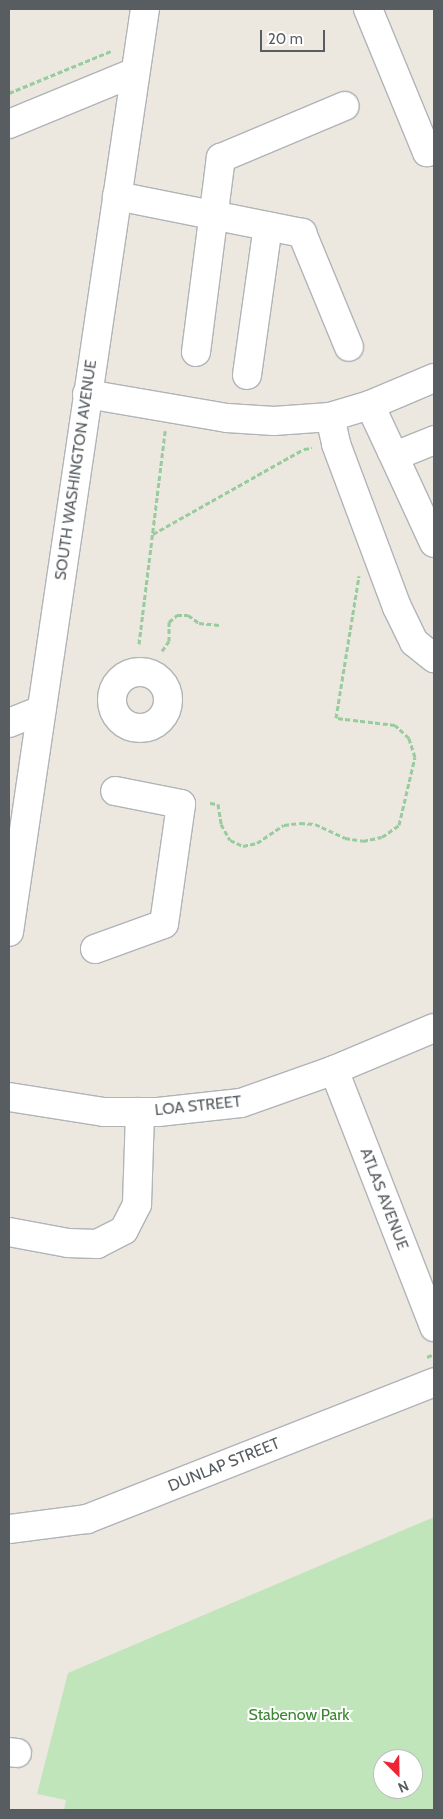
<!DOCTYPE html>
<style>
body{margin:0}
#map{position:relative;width:443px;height:1819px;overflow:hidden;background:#ece7df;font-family:Cabin,sans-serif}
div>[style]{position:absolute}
.green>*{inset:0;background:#c1e5ba}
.path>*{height:3px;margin-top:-1.5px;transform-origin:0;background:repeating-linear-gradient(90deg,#97cd9e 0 5px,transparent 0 7.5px)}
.roads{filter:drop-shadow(1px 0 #b0b4b8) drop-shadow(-1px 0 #b0b4b8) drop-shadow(0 1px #b0b4b8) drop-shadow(0 -1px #b0b4b8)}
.minor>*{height:28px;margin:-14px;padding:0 14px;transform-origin:14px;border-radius:14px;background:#fff}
.minor>.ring{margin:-14px;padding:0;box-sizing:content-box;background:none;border:28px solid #fff;border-radius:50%}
span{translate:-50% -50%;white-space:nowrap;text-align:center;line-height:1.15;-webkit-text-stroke:4px #fff;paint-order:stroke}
.street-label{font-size:16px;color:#585d61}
.park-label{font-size:16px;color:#3c8632}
.frame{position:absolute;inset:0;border:10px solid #585d61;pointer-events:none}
.north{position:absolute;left:373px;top:1749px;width:50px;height:50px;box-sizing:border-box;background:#fff;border:1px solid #bcbec0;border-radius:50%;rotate:157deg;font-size:14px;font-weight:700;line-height:20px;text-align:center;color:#585d61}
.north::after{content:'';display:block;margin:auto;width:18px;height:22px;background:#ed2434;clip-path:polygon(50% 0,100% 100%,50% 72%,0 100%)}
.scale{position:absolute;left:260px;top:30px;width:65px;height:22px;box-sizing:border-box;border:2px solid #585d61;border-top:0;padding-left:6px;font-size:15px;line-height:18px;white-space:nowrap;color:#585d61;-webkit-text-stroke:4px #fff;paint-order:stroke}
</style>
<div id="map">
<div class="green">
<i style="clip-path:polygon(evenodd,434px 1517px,434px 1810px,64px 1810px,66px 1800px,37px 1794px,68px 1673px,434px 1517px,383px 1759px,413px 1759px,413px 1789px,383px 1789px,383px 1759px)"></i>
</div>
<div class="path">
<i style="left:9px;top:93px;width:110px;rotate:-22.4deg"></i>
<i style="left:153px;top:534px;width:173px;rotate:-29.4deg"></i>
<i style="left:304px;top:449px;width:8px;rotate:-7deg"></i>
<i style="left:139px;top:644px;width:215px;rotate:-83deg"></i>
<i style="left:162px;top:651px;width:12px;rotate:-55deg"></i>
<i style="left:169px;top:641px;width:19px;rotate:-90deg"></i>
<i style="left:169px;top:622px;width:11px;rotate:-41deg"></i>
<i style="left:177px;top:615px;width:11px"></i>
<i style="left:188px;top:615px;width:14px;rotate:36deg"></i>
<i style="left:199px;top:623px;width:20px;rotate:6deg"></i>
<i style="left:210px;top:803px;width:8px;rotate:7deg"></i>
<i style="left:218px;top:804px;width:20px;rotate:81deg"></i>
<i style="left:221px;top:824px;width:18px;rotate:61deg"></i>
<i style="left:230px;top:840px;width:14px;rotate:25deg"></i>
<i style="left:243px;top:846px;width:14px;rotate:-12deg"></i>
<i style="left:257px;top:843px;width:32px;rotate:-34deg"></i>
<i style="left:284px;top:825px;width:16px;rotate:-7deg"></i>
<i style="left:300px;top:823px;width:15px;rotate:4deg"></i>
<i style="left:315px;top:824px;width:33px;rotate:25deg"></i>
<i style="left:345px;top:838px;width:18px;rotate:9deg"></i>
<i style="left:363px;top:841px;width:19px;rotate:-12deg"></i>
<i style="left:382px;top:837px;width:21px;rotate:-35deg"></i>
<i style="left:399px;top:825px;width:70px;rotate:-76.8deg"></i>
<i style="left:415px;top:757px;width:20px;rotate:-108deg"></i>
<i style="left:409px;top:738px;width:19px;rotate:-137deg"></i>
<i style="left:395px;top:725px;width:59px;rotate:-173.2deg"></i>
<i style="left:336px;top:718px;width:144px;rotate:-80.8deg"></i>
<i style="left:427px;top:1357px;width:8px;rotate:-23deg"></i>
</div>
<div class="roads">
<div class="minor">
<i style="left:368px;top:9px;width:155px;rotate:67.6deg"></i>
<i style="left:427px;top:152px;width:8px;rotate:-23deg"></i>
<i style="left:9px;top:124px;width:136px;rotate:-22.4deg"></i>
<i style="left:117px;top:196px;width:189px;rotate:11.3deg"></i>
<i style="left:302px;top:233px;width:123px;rotate:67.6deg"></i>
<i style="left:196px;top:352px;width:196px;rotate:-82.7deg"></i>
<i style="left:221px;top:158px;width:134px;rotate:-22.8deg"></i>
<i style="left:247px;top:375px;width:150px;rotate:-82deg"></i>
<i style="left:87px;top:394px;width:142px;rotate:9.7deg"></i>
<i style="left:227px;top:418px;width:47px;rotate:3.7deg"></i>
<i style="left:274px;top:421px;width:56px;rotate:-4.1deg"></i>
<i style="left:330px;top:417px;width:42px;rotate:-16.7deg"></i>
<i style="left:370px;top:405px;width:69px;rotate:-22.9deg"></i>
<i style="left:370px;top:405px;width:52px;rotate:64.9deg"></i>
<i style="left:392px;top:452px;width:8px;rotate:14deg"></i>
<i style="left:400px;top:454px;width:37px;rotate:-22deg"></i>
<i style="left:330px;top:417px;width:28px;rotate:77deg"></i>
<i style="left:336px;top:444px;width:174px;rotate:69.5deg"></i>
<i style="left:397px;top:607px;width:39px;rotate:64deg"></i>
<i style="left:414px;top:642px;width:26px;rotate:39deg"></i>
<i style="left:392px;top:452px;width:100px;rotate:65.2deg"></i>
<i class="ring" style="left:112px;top:672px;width:28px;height:28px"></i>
<i style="left:9px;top:723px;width:35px;rotate:-22deg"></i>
<i style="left:9px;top:932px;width:933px;rotate:-81.62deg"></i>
<i style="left:95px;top:949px;width:73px;rotate:-19.9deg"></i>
<i style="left:164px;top:924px;width:121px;rotate:-81.9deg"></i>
<i style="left:181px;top:804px;width:67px;rotate:-168.9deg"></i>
<i style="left:334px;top:1070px;width:276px;rotate:68.7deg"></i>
<i style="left:9px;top:1097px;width:96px;rotate:9deg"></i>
<i style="left:104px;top:1112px;width:54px"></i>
<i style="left:158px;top:1112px;width:83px;rotate:-6.2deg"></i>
<i style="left:241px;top:1103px;width:99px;rotate:-19.5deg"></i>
<i style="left:334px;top:1070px;width:108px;rotate:-22.8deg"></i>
<i style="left:9px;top:1232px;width:60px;rotate:10.6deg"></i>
<i style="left:68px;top:1243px;width:29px;rotate:2deg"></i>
<i style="left:97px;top:1244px;width:30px;rotate:-27deg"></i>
<i style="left:124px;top:1230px;width:29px;rotate:-63deg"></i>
<i style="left:137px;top:1204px;width:92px;rotate:-88.1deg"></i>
<i style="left:9px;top:1529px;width:79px;rotate:-7.3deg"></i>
<i style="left:87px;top:1519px;width:373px;rotate:-21.5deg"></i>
<i style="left:9px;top:1752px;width:8px;rotate:7deg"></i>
</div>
</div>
<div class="street-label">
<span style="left:76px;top:470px;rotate:-82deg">SOUTH WASHINGTON AVENUE</span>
<span style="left:198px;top:1106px;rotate:-6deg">LOA STREET</span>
<span style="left:384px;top:1199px;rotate:69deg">ATLAS AVENUE</span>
<span style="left:224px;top:1465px;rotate:-22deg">DUNLAP STREET</span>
</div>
<div class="park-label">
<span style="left:299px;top:1715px">Stabenow Park</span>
</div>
<div class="frame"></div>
<div class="north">N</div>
<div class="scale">20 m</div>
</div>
